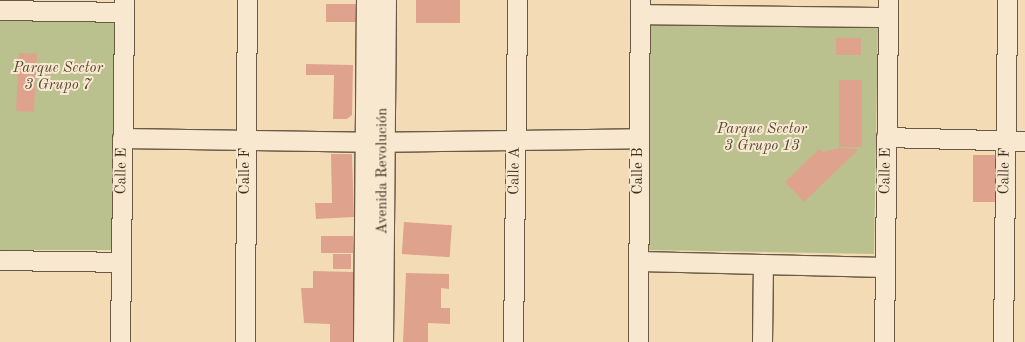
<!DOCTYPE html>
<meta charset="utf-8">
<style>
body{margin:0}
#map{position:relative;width:1025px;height:342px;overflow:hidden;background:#f3dcb5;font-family:"Old Standard TT",serif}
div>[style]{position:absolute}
.green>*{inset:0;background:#bac08e;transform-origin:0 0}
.building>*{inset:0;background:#dfa38d;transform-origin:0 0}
.roads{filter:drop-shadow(1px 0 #6b5944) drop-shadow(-1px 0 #6b5944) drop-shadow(0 1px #6b5944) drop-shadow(0 -1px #6b5944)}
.minor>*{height:19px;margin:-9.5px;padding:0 9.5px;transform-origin:9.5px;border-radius:9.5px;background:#f7e8cf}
.tertiary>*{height:22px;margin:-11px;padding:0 11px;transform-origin:11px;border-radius:11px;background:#f7e8cf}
span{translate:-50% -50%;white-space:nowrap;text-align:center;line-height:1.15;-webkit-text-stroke:4px #f7e8cf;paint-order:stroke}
.park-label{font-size:15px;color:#574a35;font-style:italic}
.street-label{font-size:15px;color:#3e2d1f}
</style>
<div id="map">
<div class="green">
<i style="left:0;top:18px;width:116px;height:232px"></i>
<i style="left:649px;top:22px;width:229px;height:228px;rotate:1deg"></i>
</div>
<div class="building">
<i style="left:416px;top:0;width:44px;height:23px"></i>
<i style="left:326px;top:4px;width:30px;height:18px"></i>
<i style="left:836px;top:38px;width:25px;height:17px"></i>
<i style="left:19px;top:53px;width:18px;height:58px;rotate:3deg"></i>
<i style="clip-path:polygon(306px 64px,353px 65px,352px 115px,347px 119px,333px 119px,334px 75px,306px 75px)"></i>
<i style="left:839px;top:80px;width:23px;height:67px"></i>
<i style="clip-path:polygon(839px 148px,859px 149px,804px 202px,785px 182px,819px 149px,823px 152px)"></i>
<i style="clip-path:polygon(331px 154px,352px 154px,354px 217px,316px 219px,315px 203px,332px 203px)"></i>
<i style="left:973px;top:155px;width:23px;height:47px"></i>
<i style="left:404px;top:222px;width:48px;height:32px;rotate:4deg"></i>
<i style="left:353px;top:236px;width:17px;height:32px;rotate:90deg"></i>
<i style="left:333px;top:254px;width:18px;height:15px"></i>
<i style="clip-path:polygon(313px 271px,354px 272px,354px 342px,330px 342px,330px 324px,304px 323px,301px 288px,313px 288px)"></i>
<i style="clip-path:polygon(406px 273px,449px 274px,449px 289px,441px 288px,441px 308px,450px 308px,450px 324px,428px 323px,428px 342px,403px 342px)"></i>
</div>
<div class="roads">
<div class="minor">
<i style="left:0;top:10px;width:123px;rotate:0.9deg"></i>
<i style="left:640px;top:14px;width:248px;rotate:0.7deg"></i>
<i style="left:886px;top:137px;width:139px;rotate:1.6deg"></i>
<i style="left:122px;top:138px;width:245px;rotate:0.9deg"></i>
<i style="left:367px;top:142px;width:272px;rotate:-0.8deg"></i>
<i style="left:0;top:260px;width:121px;rotate:0.9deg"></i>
<i style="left:639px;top:261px;width:246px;rotate:1.4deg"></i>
<i style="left:120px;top:342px;width:342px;rotate:-89.3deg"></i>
<i style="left:245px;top:342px;width:342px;rotate:-89.7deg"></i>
<i style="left:513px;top:342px;width:342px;rotate:-89.3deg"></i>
<i style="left:638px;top:342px;width:342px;rotate:-89.7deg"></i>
<i style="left:762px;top:342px;width:78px;rotate:-89.3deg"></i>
<i style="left:884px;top:342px;width:342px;rotate:-89.3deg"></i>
<i style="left:1003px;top:342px;width:342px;rotate:-89.3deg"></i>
</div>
<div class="tertiary">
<i style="left:365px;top:342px;width:342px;rotate:-89.5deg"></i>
<i style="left:382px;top:342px;width:342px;rotate:-89.5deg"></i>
</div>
</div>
<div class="park-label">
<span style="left:58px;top:77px">Parque Sector<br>3 Grupo 7</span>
<span style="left:762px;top:138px">Parque Sector<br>3 Grupo 13</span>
</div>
<div class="street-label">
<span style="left:122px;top:171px;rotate:-89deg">Calle E</span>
<span style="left:246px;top:171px;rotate:-90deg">Calle F</span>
<span style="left:383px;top:171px;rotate:-90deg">Avenida Revolución</span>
<span style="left:515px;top:171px;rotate:-89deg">Calle A</span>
<span style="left:639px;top:171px;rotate:-90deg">Calle B</span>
<span style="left:886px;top:171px;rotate:-89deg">Calle E</span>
<span style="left:1005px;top:171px;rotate:-89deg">Calle F</span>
</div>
</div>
